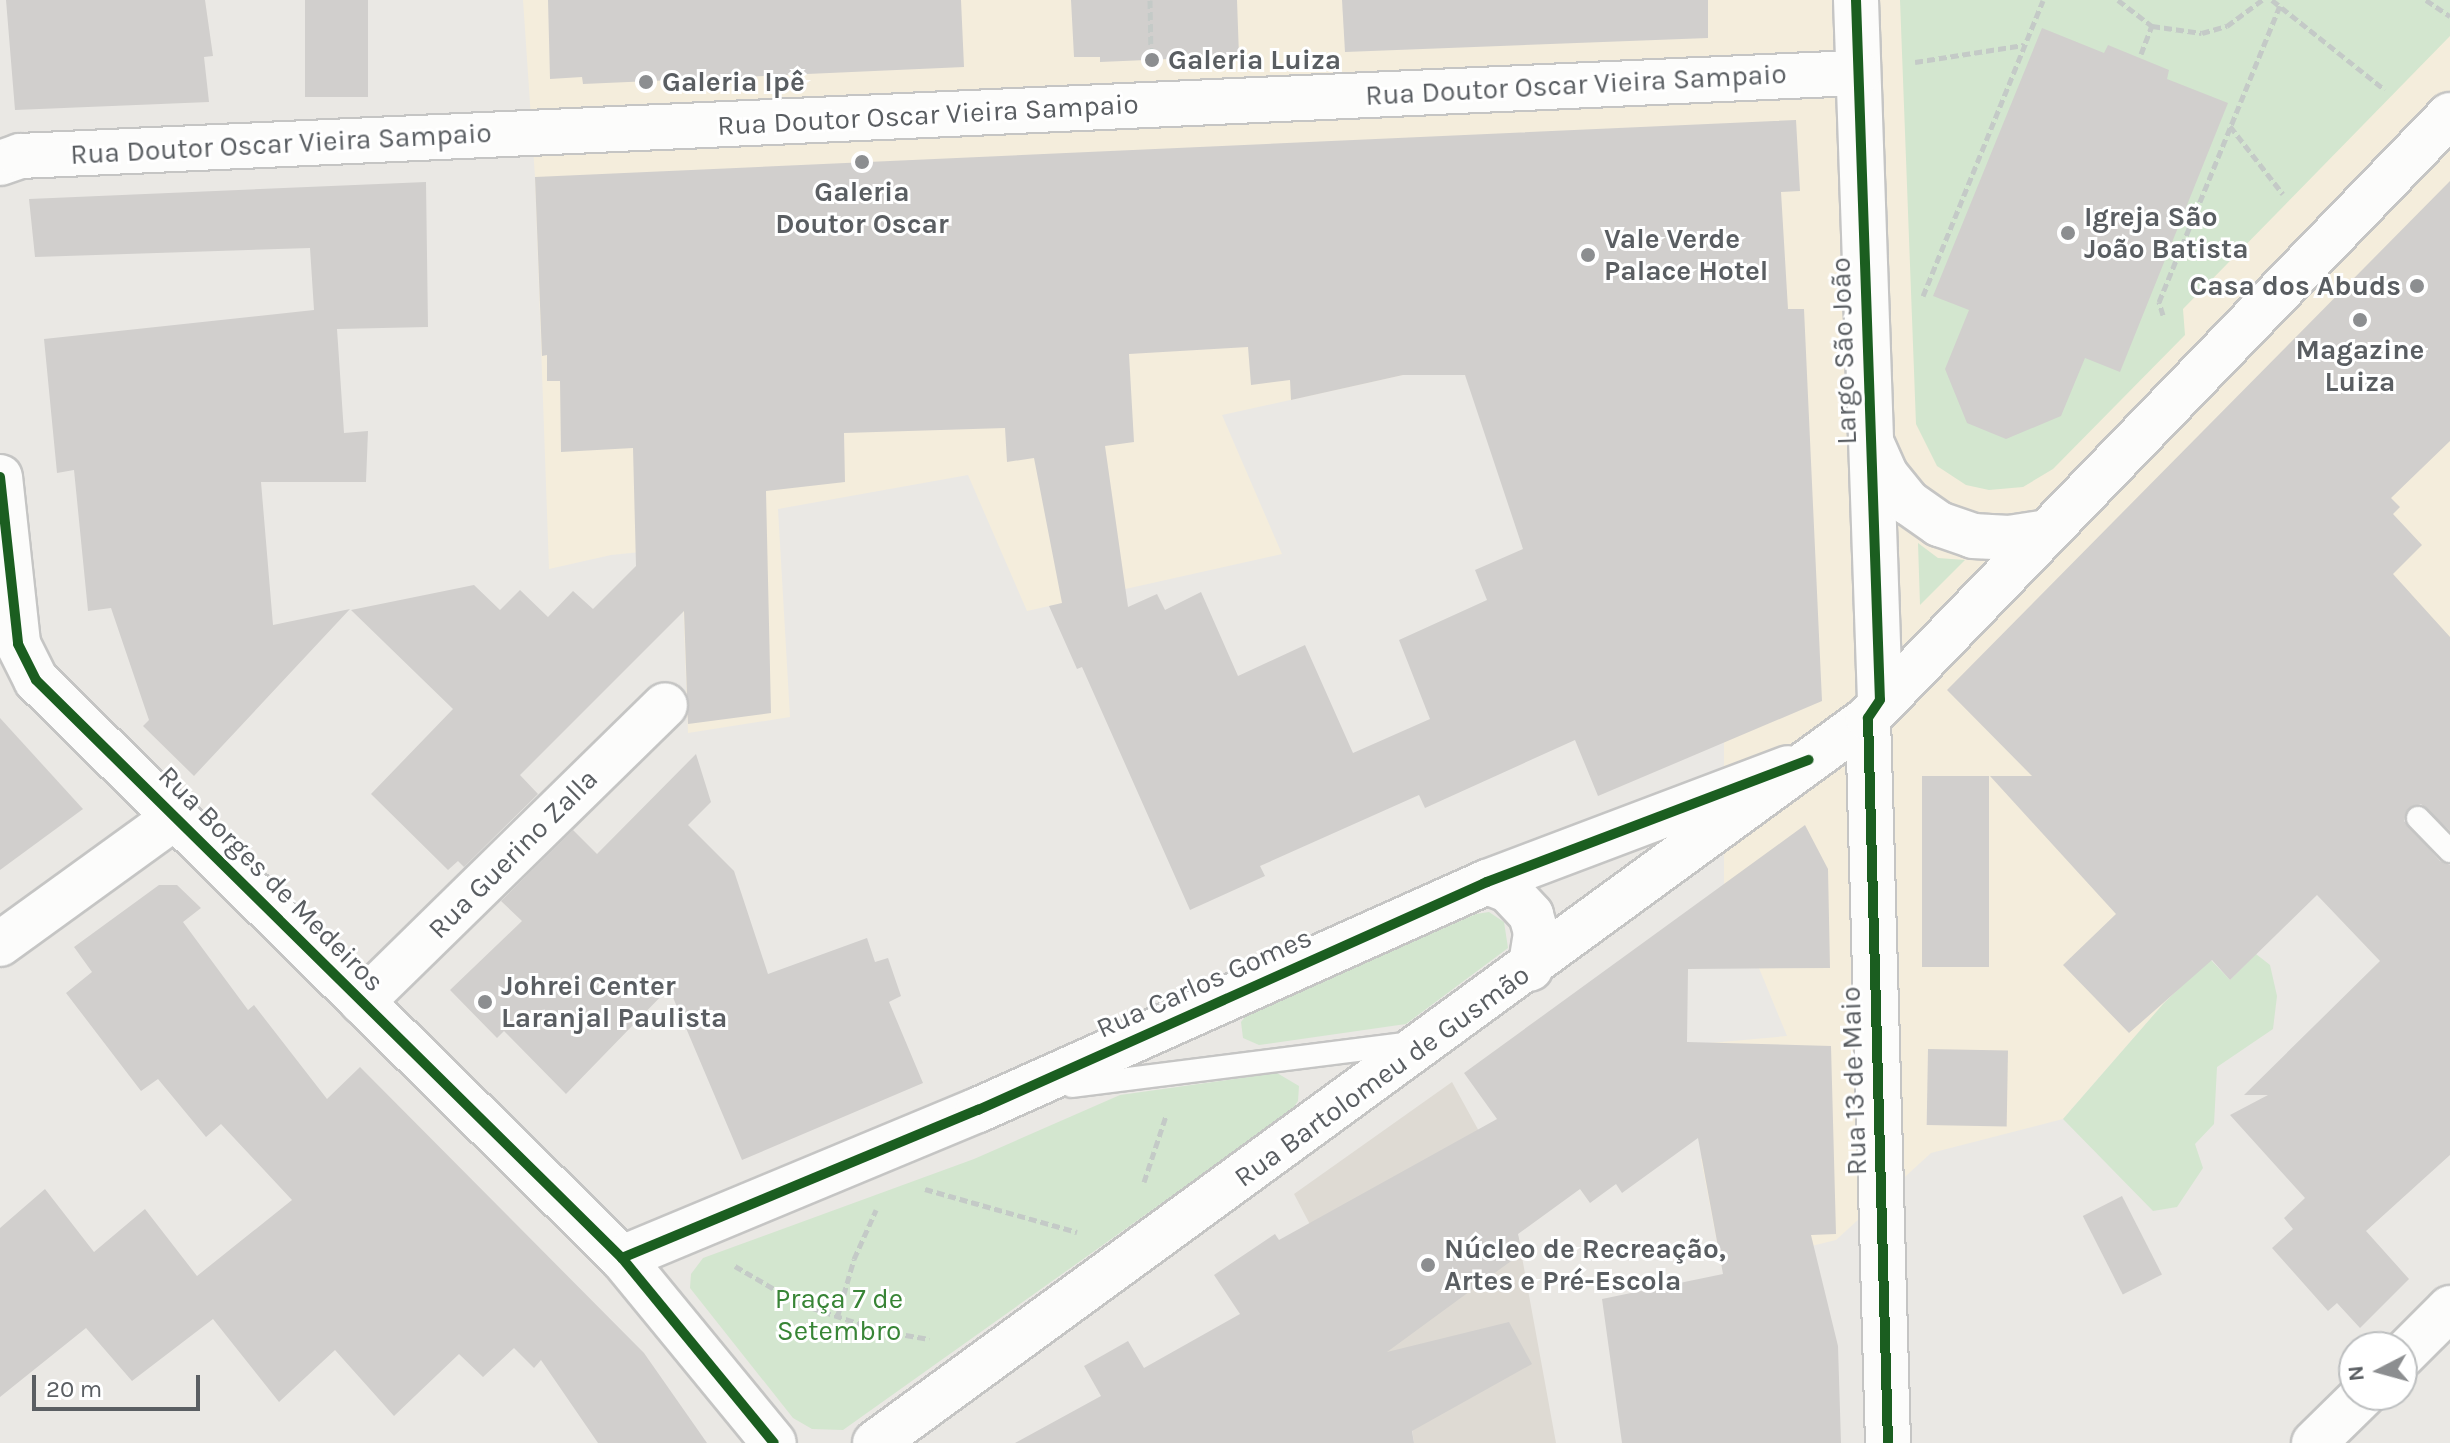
<!DOCTYPE html>
<meta charset="utf-8">
<style>
body{margin:0}
#map{position:relative;width:2450px;height:1443px;overflow:hidden;background:#eae8e4;font-family:Karla,sans-serif}
div>[style]{position:absolute}
.commercial>*{inset:0;background:#f4eddc}
.education>*{inset:0;background:#dedad3}
.green>*{inset:0;background:#d3e6cf}
.building>*{inset:0;background:#d1cfcd;transform-origin:0 0}
.path>*{height:5px;margin-top:-2.5px;transform-origin:0;background:repeating-linear-gradient(90deg,#c4cac7 0 8px,transparent 0 12px)}
.roads{filter:drop-shadow(2px 0 #c5c5c4) drop-shadow(-2px 0 #c5c5c4) drop-shadow(0 2px #c5c5c4) drop-shadow(0 -2px #c5c5c4)}
.lane>*{height:22px;margin:-11px;padding:0 11px;transform-origin:11px;border-radius:11px;background:#fcfcfb}
.street>*{height:44px;margin:-22px;padding:0 22px;transform-origin:22px;border-radius:22px;background:#fcfcfb}
.secondary>*{height:44px;margin:-22px;padding:0 22px;transform-origin:22px;border-radius:22px;background:#fcfcfb}
.cycleway>*{height:10px;margin:-5px;padding:0 5px;transform-origin:5px;border-radius:5px;background:#1b5e20}
.dots>*{width:22px;height:22px;translate:-50% -50%;box-sizing:border-box;border:4px solid #fff;border-radius:50%}
span{translate:-50% -50%;white-space:nowrap;text-align:center;line-height:1.15;-webkit-text-stroke:6px #fff;paint-order:stroke}
.poi-label{font-size:28px;color:#5a5e62;font-weight:700}
.left{translate:0 -50%;text-align:left}
.right{translate:-100% -50%;text-align:right}
.street-label{font-size:28px;color:#5a5e62}
.park-label{font-size:28px;color:#388536}
.north{position:absolute;left:2338px;top:1331px;width:80px;height:80px;box-sizing:border-box;background:#fff;border:2px solid #bdbfc0;border-radius:50%;rotate:264deg;font-size:22px;font-weight:700;line-height:32px;text-align:center;color:#5a5e62}
.north::after{content:'';display:block;margin:auto;width:28px;height:36px;background:#8c8e90;clip-path:polygon(50% 0,100% 100%,50% 72%,0 100%)}
.scale{position:absolute;left:32px;top:1375px;width:168px;height:36px;box-sizing:border-box;border:4px solid #5a5e62;border-top:0;padding-left:10px;font-size:24px;line-height:28px;white-space:nowrap;color:#5a5e62;-webkit-text-stroke:6px #fff;paint-order:stroke}
</style>
<div id="map">
<div class="commercial">
<i style="clip-path:polygon(523px 0,2450px 0,2450px 754px,2210px 959px,2164px 1003px,2063px 1119px,1931px 1153px,1836px 1240px,1722px 1268px,1701px 1159px,1732px 1151px,1710px 1043px,1787px 1036px,1724px 883px,1724px 742px,1465px 375px,1403px 375px,1222px 415px,1282px 554px,1027px 611px,968px 475px,778px 509px,790px 717px,688px 733px,681px 548px,611px 555px,549px 569px,535px 177px)"></i>
</div>
<div class="education">
<i style="clip-path:polygon(1452px 1082px,1509px 1186px,1556px 1443px,1414px 1443px,1410px 1415px,1294px 1194px)"></i>
</div>
<div class="green">
<i style="clip-path:polygon(1900px 0,2450px 0,2450px 36px,2183px 309px,2185px 335px,2053px 469px,2023px 487px,1989px 490px,1966px 485px,1937px 466px,1916px 424px)"></i>
<i style="clip-path:polygon(1918px 543px,1938px 558px,1965px 560px,1920px 605px)"></i>
<i style="clip-path:polygon(1476px 914px,1489px 912px,1504px 922px,1508px 948px,1406px 1024px,1259px 1045px,1243px 1038px,1241px 1022px,1248px 1013px)"></i>
<i style="clip-path:polygon(2256px 954px,2270px 965px,2277px 996px,2273px 1029px,2217px 1067px,2214px 1124px,2195px 1144px,2203px 1168px,2177px 1207px,2153px 1211px,2063px 1119px,2164px 1003px,2210px 959px,2230px 980px)"></i>
<i style="clip-path:polygon(1277px 1073px,1299px 1086px,1298px 1101px,1291px 1111px,843px 1430px,812px 1429px,793px 1418px,690px 1288px,691px 1274px,703px 1258px,974px 1159px,1120px 1095px)"></i>
</div>
<div class="building">
<i style="clip-path:polygon(6px 0,205px 0,213px 56px,204px 57px,209px 102px,15px 110px)"></i>
<i style="left:305px;top:0;width:63px;height:97px"></i>
<i style="clip-path:polygon(548px 0,961px 0,964px 67px,583px 84px,582px 77px,550px 79px)"></i>
<i style="clip-path:polygon(1071px 0,1237px 0,1239px 56px,1100px 62px,1100px 57px,1074px 57px)"></i>
<i style="clip-path:polygon(1342px 0,1708px 0,1708px 38px,1345px 52px)"></i>
<i style="clip-path:polygon(2042px 28px,2104px 53px,2108px 45px,2169px 70px,2167px 79px,2228px 103px,2120px 372px,2085px 358px,2061px 416px,2006px 439px,1967px 423px,1945px 369px,1969px 310px,1933px 296px)"></i>
<i style="clip-path:polygon(evenodd,1796px 120px,1800px 191px,1781px 192px,1788px 309px,1804px 309px,1822px 701px,1598px 796px,1575px 740px,1425px 808px,1419px 795px,1260px 866px,1265px 876px,1190px 910px,1082px 667px,1077px 669px,1049px 606px,1062px 603px,1034px 458px,1007px 462px,1005px 428px,844px 433px,845px 482px,766px 491px,771px 713px,688px 724px,684px 611px,520px 775px,538px 794px,464px 867px,458px 861px,448px 870px,371px 794px,453px 709px,351px 610px,474px 585px,500px 610px,520px 590px,548px 617px,573px 591px,593px 609px,636px 566px,633px 448px,561px 452px,560px 381px,547px 381px,547px 355px,542px 356px,535px 177px,1796px 120px,1248px 347px,1251px 385px,1290px 380px,1291px 400px,1403px 375px,1465px 375px,1523px 549px,1475px 570px,1487px 600px,1399px 640px,1430px 719px,1353px 753px,1305px 645px,1238px 676px,1201px 592px,1165px 610px,1157px 594px,1128px 607px,1105px 446px,1134px 442px,1129px 354px,1248px 347px)"></i>
<i style="clip-path:polygon(2450px 181px,2450px 441px,2391px 498px,2400px 507px,2393px 514px,2422px 545px,2393px 574px,2450px 637px,2450px 831px,2421px 804px,2408px 809px,2404px 821px,2440px 861px,2450px 865px,2450px 1155px,2366px 1231px,2409px 1279px,2360px 1328px,2337px 1303px,2328px 1311px,2272px 1248px,2293px 1229px,2284px 1218px,2305px 1198px,2230px 1115px,2268px 1095px,2244px 1095px,2380px 961px,2317px 895px,2230px 980px,2212px 960px,2129px 1033px,2063px 965px,2116px 914px,1990px 776px,2032px 776px,1947px 690px)"></i>
<i style="clip-path:polygon(426px 182px,428px 327px,337px 329px,344px 433px,368px 431px,366px 482px,261px 482px,273px 625px,350px 609px,194px 776px,143px 726px,149px 720px,111px 608px,88px 611px,74px 470px,57px 473px,44px 339px,314px 310px,310px 248px,35px 257px,29px 199px)"></i>
<i style="clip-path:polygon(0 718px,83px 809px,0 870px)"></i>
<i style="clip-path:polygon(696px 754px,711px 802px,688px 825px,734px 871px,768px 974px,867px 938px,875px 962px,888px 958px,901px 996px,889px 1002px,923px 1083px,742px 1160px,669px 988px,566px 1094px,504px 1031px,497px 1038px,450px 990px,522px 921px,501px 901px,573px 830px,597px 854px)"></i>
<i style="left:1922px;top:776px;width:67px;height:191px"></i>
<i style="clip-path:polygon(1805px 825px,1828px 869px,1830px 968px,1688px 969px,1687px 1042px,1831px 1046px,1836px 1234px,1811px 1235px,1838px 1346px,1841px 1443px,1622px 1443px,1602px 1299px,1723px 1274px,1698px 1138px,1622px 1193px,1616px 1184px,1590px 1203px,1580px 1189px,1518px 1234px,1522px 1253px,1387px 1352px,1509px 1322px,1532px 1364px,1412px 1431px,1414px 1443px,1015px 1443px,1101px 1396px,1084px 1366px,1128px 1341px,1144px 1368px,1240px 1314px,1214px 1275px,1275px 1234px,1279px 1240px,1497px 1119px,1464px 1073px)"></i>
<i style="clip-path:polygon(159px 885px,177px 885px,201px 908px,183px 922px,248px 1010px,254px 1005px,327px 1099px,360px 1067px,644px 1353px,707px 1443px,598px 1443px,541px 1360px,534px 1368px,514px 1348px,483px 1377px,459px 1354px,394px 1416px,335px 1350px,279px 1402px,213px 1319px,132px 1381px,86px 1328px,0 1397px,0 1228px,45px 1189px,94px 1252px,145px 1209px,197px 1276px,292px 1200px,221px 1124px,206px 1137px,158px 1079px,141px 1091px,66px 993px,92px 972px,74px 947px)"></i>
<i style="left:1928px;top:1049px;width:80px;height:76px;rotate:1deg"></i>
<i style="left:2122px;top:1196px;width:88px;height:44px;rotate:63deg"></i>
</div>
<div class="path">
<i style="left:1150px;top:0;width:56px;rotate:89deg"></i>
<i style="left:2118px;top:0;width:43px;rotate:37.4deg"></i>
<i style="left:2152px;top:26px;width:50px;rotate:8deg"></i>
<i style="left:2202px;top:33px;width:26px;rotate:-16deg"></i>
<i style="left:2227px;top:26px;width:44px;rotate:-36.6deg"></i>
<i style="left:2272px;top:0;width:144px;rotate:38.5deg"></i>
<i style="left:2426px;top:0;width:29px;rotate:34deg"></i>
<i style="left:2141px;top:54px;width:30px;rotate:-69deg"></i>
<i style="left:1915px;top:62px;width:110px;rotate:-8.9deg"></i>
<i style="left:2230px;top:126px;width:86px;rotate:52.1deg"></i>
<i style="left:1923px;top:296px;width:319px;rotate:-67.9deg"></i>
<i style="left:2163px;top:315px;width:14px;rotate:-107deg"></i>
<i style="left:2159px;top:302px;width:320px;rotate:-67.8deg"></i>
<i style="left:1144px;top:1182px;width:70px;rotate:-71.6deg"></i>
<i style="left:925px;top:1189px;width:158px;rotate:15.8deg"></i>
<i style="left:735px;top:1266px;width:75px;rotate:30.3deg"></i>
<i style="left:800px;top:1304px;width:86px;rotate:18.2deg"></i>
<i style="left:882px;top:1331px;width:48px;rotate:9.7deg"></i>
<i style="left:837px;top:1318px;width:61px;rotate:-73.9deg"></i>
<i style="left:854px;top:1259px;width:54px;rotate:-65.8deg"></i>
</div>
<div class="roads">
<div class="lane">
<i style="left:2418px;top:818px;width:46px;rotate:45.9deg"></i>
<i style="left:1072px;top:1086px;width:342px;rotate:-7.2deg"></i>
</div>
<div class="street">
<i style="left:1868px;top:718px;width:725px;rotate:88.42deg"></i>
<i style="left:0;top:944px;width:215px;rotate:-35.9deg"></i>
<i style="left:362px;top:1002px;width:424px;rotate:-44.4deg"></i>
<i style="left:622px;top:1258px;width:386px;rotate:-22.6deg"></i>
<i style="left:978px;top:1110px;width:558px;rotate:-24.13deg"></i>
<i style="left:1487px;top:882px;width:322px;rotate:-20.7deg"></i>
</div>
<div class="secondary">
<i style="left:1856px;top:0;width:700px;rotate:88.04deg"></i>
<i style="left:0;top:163px;width:21px;rotate:-19deg"></i>
<i style="left:20px;top:156px;width:1840px;rotate:-2.59deg"></i>
<i style="left:1872px;top:444px;width:34px;rotate:66deg"></i>
<i style="left:1886px;top:475px;width:36px;rotate:51deg"></i>
<i style="left:1909px;top:503px;width:37px;rotate:35deg"></i>
<i style="left:1939px;top:524px;width:36px;rotate:19deg"></i>
<i style="left:1973px;top:536px;width:36px;rotate:3deg"></i>
<i style="left:2009px;top:538px;width:36px;rotate:-9deg"></i>
<i style="left:0;top:477px;width:168px;rotate:83.8deg"></i>
<i style="left:18px;top:644px;width:40px;rotate:63.4deg"></i>
<i style="left:36px;top:680px;width:823px;rotate:44.61deg"></i>
<i style="left:622px;top:1258px;width:239px;rotate:50.6deg"></i>
<i style="left:1487px;top:882px;width:22px;rotate:21deg"></i>
<i style="left:1508px;top:890px;width:34px;rotate:47deg"></i>
<i style="left:1531px;top:915px;width:19px;rotate:74deg"></i>
<i style="left:1536px;top:933px;width:36px;rotate:99deg"></i>
<i style="left:2402px;top:1356px;width:68px;rotate:-45deg"></i>
<i style="left:875px;top:1443px;width:1230px;rotate:-36.13deg"></i>
<i style="left:1868px;top:718px;width:838px;rotate:-46.02deg"></i>
<i style="left:2314px;top:1443px;width:69px;rotate:-44.4deg"></i>
</div>
</div>
<div class="cycleway">
<i style="left:1856px;top:0;width:700px;rotate:88.04deg"></i>
<i style="left:1880px;top:700px;width:22px;rotate:124deg"></i>
<i style="left:1868px;top:718px;width:725px;rotate:88.42deg"></i>
<i style="left:0;top:477px;width:168px;rotate:83.8deg"></i>
<i style="left:18px;top:644px;width:40px;rotate:63.4deg"></i>
<i style="left:36px;top:680px;width:823px;rotate:44.61deg"></i>
<i style="left:622px;top:1258px;width:239px;rotate:50.6deg"></i>
<i style="left:622px;top:1258px;width:386px;rotate:-22.6deg"></i>
<i style="left:978px;top:1110px;width:558px;rotate:-24.13deg"></i>
<i style="left:1487px;top:882px;width:344px;rotate:-20.8deg"></i>
</div>
<div class="dots">
<i style="left:1152px;top:60px;background:#8c8e90"></i>
<i style="left:646px;top:82px;background:#8c8e90"></i>
<i style="left:862px;top:162px;background:#8c8e90"></i>
<i style="left:2068px;top:233px;background:#8c8e90"></i>
<i style="left:1588px;top:255px;background:#8c8e90"></i>
<i style="left:2417px;top:286px;background:#8c8e90"></i>
<i style="left:2360px;top:320px;background:#8c8e90"></i>
<i style="left:485px;top:1002px;background:#8c8e90"></i>
<i style="left:1428px;top:1265px;background:#8c8e90"></i>
</div>
<div class="poi-label">
<span class="left" style="left:1168px;top:60px">Galeria Luiza</span>
<span class="left" style="left:662px;top:82px">Galeria Ipê</span>
<span style="left:862px;top:208px">Galeria<br>Doutor Oscar</span>
<span class="left" style="left:2084px;top:233px">Igreja São<br>João Batista</span>
<span class="left" style="left:1604px;top:255px">Vale Verde<br>Palace Hotel</span>
<span class="right" style="left:2401px;top:286px">Casa dos Abuds</span>
<span style="left:2360px;top:366px">Magazine<br>Luiza</span>
<span class="left" style="left:501px;top:1002px">Johrei Center<br>Laranjal Paulista</span>
<span class="left" style="left:1444px;top:1265px">Núcleo de Recreação,<br>Artes e Pré-Escola</span>
</div>
<div class="street-label">
<span style="left:1576px;top:85px;rotate:-3deg">Rua Doutor Oscar Vieira Sampaio</span>
<span style="left:928px;top:115px;rotate:-3deg">Rua Doutor Oscar Vieira Sampaio</span>
<span style="left:281px;top:144px;rotate:-3deg">Rua Doutor Oscar Vieira Sampaio</span>
<span style="left:1844px;top:351px;rotate:-92deg">Largo São João</span>
<span style="left:513px;top:854px;rotate:-45deg">Rua Guerino Zalla</span>
<span style="left:271px;top:879px;rotate:45deg">Rua Borges de Medeiros</span>
<span style="left:1204px;top:983px;rotate:-24deg">Rua Carlos Gomes</span>
<span style="left:1382px;top:1076px;rotate:-36deg">Rua Bartolomeu de Gusmão</span>
<span style="left:1854px;top:1081px;rotate:-92deg">Rua 13 de Maio</span>
</div>
<div class="park-label">
<span style="left:839px;top:1315px">Praça 7 de<br>Setembro</span>
</div>
<div class="north">N</div>
<div class="scale">20 m</div>
</div>
